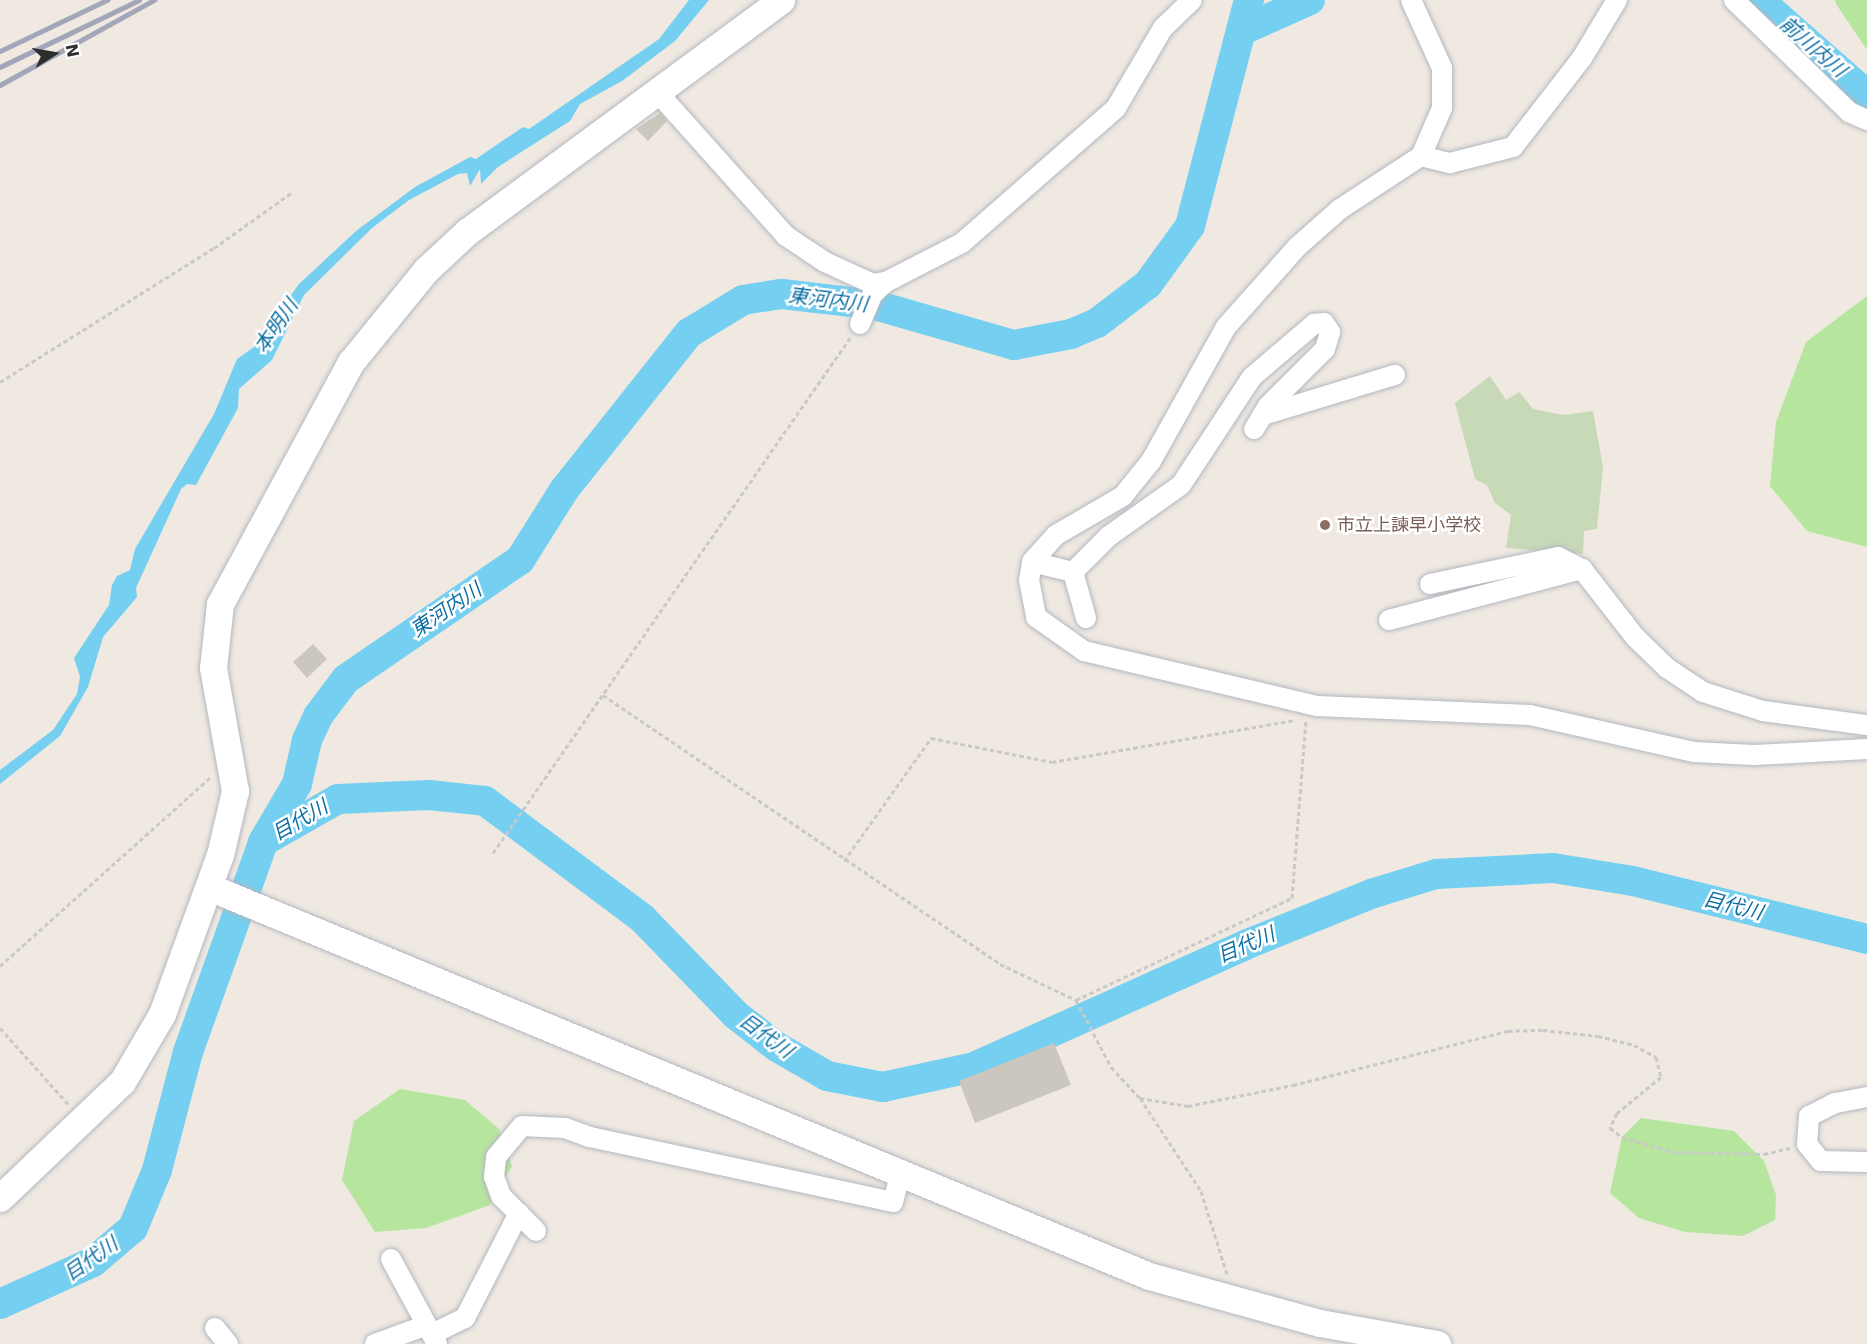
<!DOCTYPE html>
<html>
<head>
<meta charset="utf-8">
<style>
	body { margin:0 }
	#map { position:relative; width:1867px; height:1344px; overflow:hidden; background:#efe9e1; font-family:"DejaVu Sans","Noto Sans JP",sans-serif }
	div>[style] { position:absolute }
	.green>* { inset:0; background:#b6e59e }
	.cemetery>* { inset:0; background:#c8d9b8 }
	.water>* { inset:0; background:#75cff0 }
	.river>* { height:30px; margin:-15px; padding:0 15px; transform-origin:15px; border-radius:15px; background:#75cff0 }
	.building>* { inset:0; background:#cbc7bf }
	.path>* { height:3px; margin-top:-1.5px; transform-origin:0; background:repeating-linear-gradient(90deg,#c9c9c9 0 4.5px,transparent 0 7.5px) }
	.roads { filter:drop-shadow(0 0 2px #b4b7c1) drop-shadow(0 0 2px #b4b7c1) }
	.street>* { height:20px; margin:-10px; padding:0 10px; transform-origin:10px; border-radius:10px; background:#fff }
	.secondary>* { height:27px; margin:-13.5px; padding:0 13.5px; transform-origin:13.5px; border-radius:13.5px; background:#fff }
	.rail>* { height:4.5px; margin:-2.25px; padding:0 2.25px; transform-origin:2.25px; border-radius:2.25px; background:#a3a6b8 }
	.dots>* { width:16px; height:16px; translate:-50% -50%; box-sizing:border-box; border:3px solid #fff; border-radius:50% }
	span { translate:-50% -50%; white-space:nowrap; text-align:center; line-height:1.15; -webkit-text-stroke:5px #fff; paint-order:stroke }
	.education-label { font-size:18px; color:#785e54 }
	.left { translate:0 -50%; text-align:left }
	.water-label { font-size:20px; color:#0d6fa3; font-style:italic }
	.north { position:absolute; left:24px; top:24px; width:60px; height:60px; -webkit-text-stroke:4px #fff; paint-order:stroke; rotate:79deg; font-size:16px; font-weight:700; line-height:24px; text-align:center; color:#2e2e2e }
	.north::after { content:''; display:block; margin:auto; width:21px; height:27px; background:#2e2e2e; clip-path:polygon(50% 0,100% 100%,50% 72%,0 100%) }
</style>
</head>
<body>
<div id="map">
	<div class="green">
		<div style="clip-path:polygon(1835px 0,1867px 0,1867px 50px,1836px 4px)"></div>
		<div style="clip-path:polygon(1867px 296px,1867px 547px,1807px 531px,1770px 486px,1776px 422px,1806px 342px)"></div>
		<div style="clip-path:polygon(400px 1089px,465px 1100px,499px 1129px,512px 1166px,490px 1205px,426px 1228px,375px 1232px,342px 1180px,354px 1121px)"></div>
		<div style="clip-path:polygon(1641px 1118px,1734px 1131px,1764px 1161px,1776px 1195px,1775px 1220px,1743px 1236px,1685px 1232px,1639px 1218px,1610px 1193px,1622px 1137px)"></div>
	</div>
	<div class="cemetery">
		<div style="clip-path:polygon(1490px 376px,1506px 400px,1519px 392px,1533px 409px,1563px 415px,1593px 411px,1603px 468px,1597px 529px,1584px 531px,1583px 554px,1506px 548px,1511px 515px,1495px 503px,1487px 485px,1475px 479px,1455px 403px)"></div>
	</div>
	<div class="water">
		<div style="clip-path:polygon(689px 0,709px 0,675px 41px,622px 81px,580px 104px,570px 121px,498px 167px,481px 184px,480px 169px,470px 186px,467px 173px,458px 174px,409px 200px,372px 228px,304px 295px,272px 360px,239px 389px,238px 408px,196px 485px,187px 484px,181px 489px,136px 588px,137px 597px,103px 637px,88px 687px,60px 736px,0 784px,0 770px,53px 730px,77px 694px,80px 677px,74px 658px,109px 605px,112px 585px,117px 576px,130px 570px,135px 549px,214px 414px,237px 359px,254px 347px,299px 284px,356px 231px,415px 187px,470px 157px,476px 159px,523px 127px,529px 129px,659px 39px)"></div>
	</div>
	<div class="river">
		<div style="left:1759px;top:0;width:144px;rotate:41.3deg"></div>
		<div style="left:1245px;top:29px;width:71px;rotate:-24deg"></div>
		<div style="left:264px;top:841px;width:85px;rotate:-29.6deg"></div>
		<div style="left:338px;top:799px;width:91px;rotate:-2.5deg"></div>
		<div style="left:429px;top:795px;width:56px;rotate:6.1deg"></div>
		<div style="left:485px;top:801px;width:196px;rotate:36.7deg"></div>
		<div style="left:642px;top:918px;width:135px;rotate:45.9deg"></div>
		<div style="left:736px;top:1015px;width:52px;rotate:38deg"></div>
		<div style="left:777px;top:1047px;width:58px;rotate:30.1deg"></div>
		<div style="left:827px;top:1076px;width:57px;rotate:11.1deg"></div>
		<div style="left:883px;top:1087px;width:93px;rotate:-12.4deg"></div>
		<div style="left:974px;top:1067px;width:297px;rotate:-24.2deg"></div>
		<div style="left:1245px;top:945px;width:139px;rotate:-22deg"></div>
		<div style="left:1374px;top:893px;width:65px;rotate:-17deg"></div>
		<div style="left:1436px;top:874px;width:117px;rotate:-2.9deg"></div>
		<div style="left:1553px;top:868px;width:81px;rotate:9.2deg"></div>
		<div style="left:1633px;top:881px;width:241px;rotate:13.9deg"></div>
		<div style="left:0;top:1304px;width:102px;rotate:-24.3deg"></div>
		<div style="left:93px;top:1262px;width:52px;rotate:-40.4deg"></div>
		<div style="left:133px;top:1228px;width:63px;rotate:-67.5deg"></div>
		<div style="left:157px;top:1170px;width:122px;rotate:-75.3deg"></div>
		<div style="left:188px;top:1052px;width:223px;rotate:-70.3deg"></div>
		<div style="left:263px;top:842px;width:67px;rotate:-59.6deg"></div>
		<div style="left:297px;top:784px;width:45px;rotate:-77.2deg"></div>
		<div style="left:307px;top:740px;width:26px;rotate:-65deg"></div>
		<div style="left:318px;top:716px;width:46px;rotate:-52.9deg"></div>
		<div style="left:346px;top:679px;width:211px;rotate:-34.4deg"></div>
		<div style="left:520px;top:560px;width:83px;rotate:-57.8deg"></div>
		<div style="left:564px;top:490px;width:201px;rotate:-51.5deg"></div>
		<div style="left:689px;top:333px;width:63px;rotate:-31.4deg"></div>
		<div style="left:743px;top:300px;width:39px;rotate:-9deg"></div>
		<div style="left:782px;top:294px;width:94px;rotate:6.7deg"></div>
		<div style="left:875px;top:305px;width:145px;rotate:16.1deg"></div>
		<div style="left:1014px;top:345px;width:58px;rotate:-10.9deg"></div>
		<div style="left:1071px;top:334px;width:28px;rotate:-23deg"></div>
		<div style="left:1097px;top:323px;width:64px;rotate:-37.4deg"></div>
		<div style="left:1148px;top:284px;width:72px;rotate:-54.1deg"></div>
		<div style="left:1190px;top:226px;width:234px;rotate:-75.4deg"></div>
	</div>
	<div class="building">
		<div style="clip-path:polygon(660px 113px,667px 121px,648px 141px,636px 129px)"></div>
		<div style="clip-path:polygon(313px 644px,327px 659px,307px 678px,293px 662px)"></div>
		<div style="clip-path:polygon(1054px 1043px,1071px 1085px,975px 1123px,959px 1081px)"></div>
	</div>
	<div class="path">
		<div style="left:0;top:382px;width:252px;rotate:-32.1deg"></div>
		<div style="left:214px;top:248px;width:95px;rotate:-35.5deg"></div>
		<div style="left:603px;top:695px;width:480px;rotate:34.1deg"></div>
		<div style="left:1000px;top:964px;width:84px;rotate:25.3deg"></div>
		<div style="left:1076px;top:1000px;width:76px;rotate:62.4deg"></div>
		<div style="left:1111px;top:1067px;width:42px;rotate:46.9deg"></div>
		<div style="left:1140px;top:1098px;width:111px;rotate:56.7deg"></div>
		<div style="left:1201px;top:1191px;width:87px;rotate:72.6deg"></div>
		<div style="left:493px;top:853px;width:627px;rotate:-55.27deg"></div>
		<div style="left:844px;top:861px;width:151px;rotate:-54.7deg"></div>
		<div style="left:931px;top:738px;width:123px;rotate:11.2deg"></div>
		<div style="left:1052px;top:762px;width:246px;rotate:-9.8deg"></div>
		<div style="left:0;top:966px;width:283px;rotate:-41.9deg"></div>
		<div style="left:1076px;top:1000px;width:239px;rotate:-25.3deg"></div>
		<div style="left:1292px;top:898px;width:179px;rotate:-85.5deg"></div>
		<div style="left:0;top:1028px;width:103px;rotate:48.1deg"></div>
		<div style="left:1140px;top:1098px;width:49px;rotate:9.5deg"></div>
		<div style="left:1188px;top:1106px;width:107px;rotate:-11.3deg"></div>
		<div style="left:1293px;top:1085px;width:222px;rotate:-14.1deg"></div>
		<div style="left:1508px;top:1031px;width:35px;rotate:-2deg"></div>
		<div style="left:1543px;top:1030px;width:55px;rotate:6.2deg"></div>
		<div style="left:1598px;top:1036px;width:37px;rotate:14deg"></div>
		<div style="left:1634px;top:1045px;width:25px;rotate:29deg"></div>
		<div style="left:1656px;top:1057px;width:21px;rotate:76deg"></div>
		<div style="left:1661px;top:1077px;width:57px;rotate:140.7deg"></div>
		<div style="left:1617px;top:1113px;width:17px;rotate:115deg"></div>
		<div style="left:1610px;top:1128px;width:15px;rotate:37deg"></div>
		<div style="left:1622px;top:1137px;width:53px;rotate:16.4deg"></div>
		<div style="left:1673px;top:1152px;width:91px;rotate:1.3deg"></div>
		<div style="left:1764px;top:1154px;width:27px;rotate:-13deg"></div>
	</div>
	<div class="roads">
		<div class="street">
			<div style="left:1411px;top:0;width:75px;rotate:65.5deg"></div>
			<div style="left:1442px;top:68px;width:40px;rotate:90deg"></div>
			<div style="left:1442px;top:108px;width:52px;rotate:113.6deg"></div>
			<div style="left:1421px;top:156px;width:97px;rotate:146.8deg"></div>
			<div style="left:1340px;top:209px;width:57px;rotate:138.5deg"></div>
			<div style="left:1297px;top:247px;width:107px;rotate:131.6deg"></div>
			<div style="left:1226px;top:327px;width:154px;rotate:119.2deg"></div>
			<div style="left:1151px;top:461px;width:45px;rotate:128.7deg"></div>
			<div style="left:1123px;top:496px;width:78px;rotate:149.8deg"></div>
			<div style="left:1056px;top:535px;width:36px;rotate:132deg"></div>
			<div style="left:1032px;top:562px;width:18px;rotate:99deg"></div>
			<div style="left:1029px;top:580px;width:38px;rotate:79deg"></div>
			<div style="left:1036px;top:617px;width:59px;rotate:35.3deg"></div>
			<div style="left:1084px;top:651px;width:239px;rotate:13.3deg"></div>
			<div style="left:1317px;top:706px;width:213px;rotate:2.4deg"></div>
			<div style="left:1530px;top:715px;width:168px;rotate:12.7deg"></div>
			<div style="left:1694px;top:752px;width:60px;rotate:2.9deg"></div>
			<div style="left:1754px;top:755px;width:113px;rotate:-3deg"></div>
			<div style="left:1734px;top:0;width:161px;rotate:44.2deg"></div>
			<div style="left:1849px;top:112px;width:20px;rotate:24deg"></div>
			<div style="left:659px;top:94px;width:191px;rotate:48.2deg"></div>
			<div style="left:786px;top:236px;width:47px;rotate:33.7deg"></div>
			<div style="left:825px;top:262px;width:53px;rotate:24.6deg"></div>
			<div style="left:873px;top:284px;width:13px;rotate:-9deg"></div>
			<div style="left:1421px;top:156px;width:30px;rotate:14deg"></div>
			<div style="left:1450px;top:163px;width:65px;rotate:-14.3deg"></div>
			<div style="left:1513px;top:147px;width:113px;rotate:-52.2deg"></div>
			<div style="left:1582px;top:58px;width:68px;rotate:-58.9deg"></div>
			<div style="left:860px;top:324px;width:33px;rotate:-67deg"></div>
			<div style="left:873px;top:294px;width:18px;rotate:-43deg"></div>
			<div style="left:886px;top:282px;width:85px;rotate:-27.2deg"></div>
			<div style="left:962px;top:243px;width:205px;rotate:-41.2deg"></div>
			<div style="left:1116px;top:108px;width:93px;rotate:-59.6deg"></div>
			<div style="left:1163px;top:28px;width:40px;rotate:-44deg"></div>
			<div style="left:1263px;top:415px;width:138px;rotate:-16.9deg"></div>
			<div style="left:1032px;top:562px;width:42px;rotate:13.7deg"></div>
			<div style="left:1073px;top:572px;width:48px;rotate:74.2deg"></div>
			<div style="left:1073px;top:572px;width:51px;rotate:-45deg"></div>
			<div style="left:1109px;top:536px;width:88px;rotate:-35.3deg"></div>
			<div style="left:1181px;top:485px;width:129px;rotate:-56.7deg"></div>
			<div style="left:1252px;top:377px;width:82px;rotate:-40.5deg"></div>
			<div style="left:1314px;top:324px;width:10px;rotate:-6deg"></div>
			<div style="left:1324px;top:323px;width:11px;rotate:56deg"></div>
			<div style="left:1330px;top:332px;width:18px;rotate:106deg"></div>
			<div style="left:1325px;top:349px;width:81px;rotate:135deg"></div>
			<div style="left:1268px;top:406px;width:27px;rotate:121deg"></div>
			<div style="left:1430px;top:584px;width:131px;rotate:-11.9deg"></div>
			<div style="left:1558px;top:557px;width:27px;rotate:27deg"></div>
			<div style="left:1389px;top:620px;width:200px;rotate:-14.8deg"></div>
			<div style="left:1582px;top:569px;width:86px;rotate:52.1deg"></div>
			<div style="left:1635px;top:637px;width:45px;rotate:44.1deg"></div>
			<div style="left:1667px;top:668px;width:43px;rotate:33.7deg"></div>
			<div style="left:1703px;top:692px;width:63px;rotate:17.6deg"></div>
			<div style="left:1763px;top:711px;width:105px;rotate:7.7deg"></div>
			<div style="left:1867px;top:1097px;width:33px;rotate:169deg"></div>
			<div style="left:1835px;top:1103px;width:29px;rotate:153deg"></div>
			<div style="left:1809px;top:1116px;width:28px;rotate:94deg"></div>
			<div style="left:1807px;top:1144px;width:22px;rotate:51deg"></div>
			<div style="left:1821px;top:1161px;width:46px;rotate:1.2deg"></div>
			<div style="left:536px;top:1231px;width:49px;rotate:-135deg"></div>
			<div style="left:501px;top:1196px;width:20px;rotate:-110deg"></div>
			<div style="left:494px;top:1177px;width:20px;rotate:-84deg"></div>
			<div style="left:496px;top:1157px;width:40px;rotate:-50deg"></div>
			<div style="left:522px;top:1126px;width:43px;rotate:2.7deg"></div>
			<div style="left:565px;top:1128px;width:27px;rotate:20deg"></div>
			<div style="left:590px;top:1137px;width:310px;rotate:12.1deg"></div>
			<div style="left:893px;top:1202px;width:28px;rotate:-75deg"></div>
			<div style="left:391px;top:1259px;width:97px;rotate:61.6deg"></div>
			<div style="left:215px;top:1328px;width:21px;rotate:51deg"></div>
			<div style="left:432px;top:1334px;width:37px;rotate:-26deg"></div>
			<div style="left:465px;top:1318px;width:118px;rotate:-62.8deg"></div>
			<div style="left:375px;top:1344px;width:55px;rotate:-20.1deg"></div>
		</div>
		<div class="secondary">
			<div style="left:209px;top:887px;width:1017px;rotate:22.48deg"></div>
			<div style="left:1149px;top:1276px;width:177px;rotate:15.4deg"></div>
			<div style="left:1320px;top:1323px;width:119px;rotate:10.2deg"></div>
			<div style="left:0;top:1198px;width:168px;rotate:-43.6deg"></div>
			<div style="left:122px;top:1082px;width:79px;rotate:-59.5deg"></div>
			<div style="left:162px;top:1014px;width:169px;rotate:-70deg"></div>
			<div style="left:220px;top:855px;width:66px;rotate:-76.8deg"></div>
			<div style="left:235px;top:791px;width:125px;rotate:-100.1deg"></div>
			<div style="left:213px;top:668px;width:64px;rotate:-83.8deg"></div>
			<div style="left:220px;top:604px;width:275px;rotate:-61.6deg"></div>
			<div style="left:351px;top:362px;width:119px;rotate:-50.8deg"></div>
			<div style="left:426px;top:270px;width:57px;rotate:-42.9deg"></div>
			<div style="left:468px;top:231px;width:389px;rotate:-36.4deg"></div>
		</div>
	</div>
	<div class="rail">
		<div style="left:0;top:51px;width:119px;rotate:-25.5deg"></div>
		<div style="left:0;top:67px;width:154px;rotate:-25.7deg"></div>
		<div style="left:0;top:85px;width:176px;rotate:-28.9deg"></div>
	</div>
	<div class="dots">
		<div style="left:1325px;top:525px;background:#8d6e63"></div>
	</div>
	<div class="education-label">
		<span class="left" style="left:1337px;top:525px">市立上諫早小学校</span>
	</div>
	<div class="water-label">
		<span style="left:1813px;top:47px;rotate:41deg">前川内川</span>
		<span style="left:828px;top:300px;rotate:7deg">東河内川</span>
		<span style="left:276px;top:326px;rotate:-55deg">本明川</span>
		<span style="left:446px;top:610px;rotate:-34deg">東河内川</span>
		<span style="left:300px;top:820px;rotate:-30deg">目代川</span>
		<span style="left:1733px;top:906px;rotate:14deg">目代川</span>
		<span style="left:1246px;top:945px;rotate:-23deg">目代川</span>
		<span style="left:766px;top:1036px;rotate:36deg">目代川</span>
		<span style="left:91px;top:1259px;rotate:-35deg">目代川</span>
	</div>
	<div class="north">N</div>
</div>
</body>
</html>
